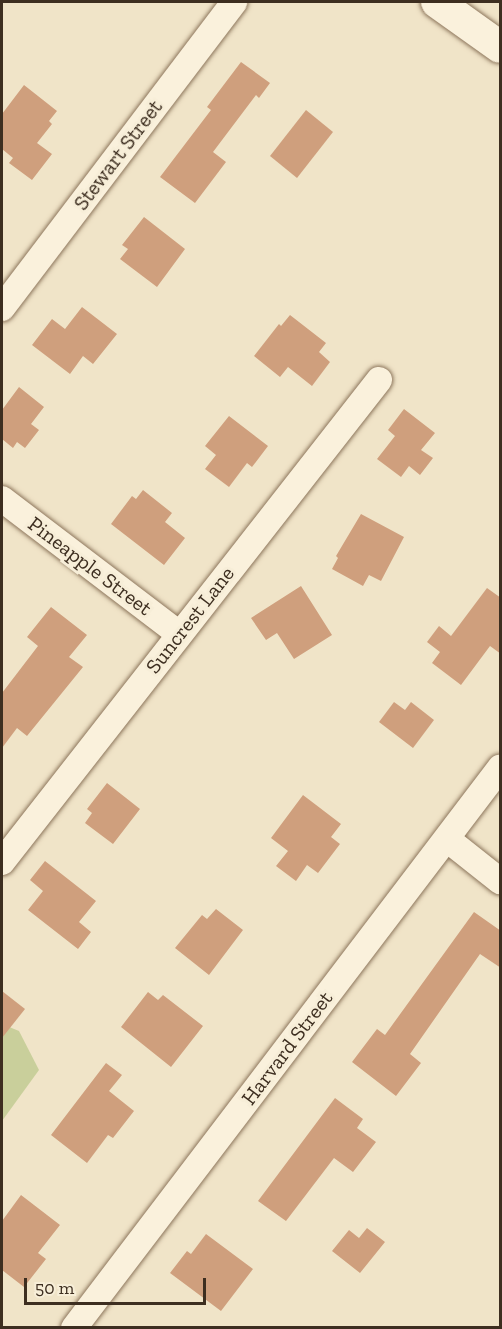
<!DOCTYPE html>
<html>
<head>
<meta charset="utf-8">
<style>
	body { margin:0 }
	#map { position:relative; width:502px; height:1329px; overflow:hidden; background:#f0e4c8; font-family:"Zilla Slab",serif }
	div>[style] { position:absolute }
	.green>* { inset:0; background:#c9cf9b }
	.building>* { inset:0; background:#cf9f7d }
	.roads { filter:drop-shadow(0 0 2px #8d765c) drop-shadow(0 0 2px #8d765c) }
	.minor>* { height:26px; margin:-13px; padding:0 13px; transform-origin:13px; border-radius:13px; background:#faf1dc }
	.tertiary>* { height:32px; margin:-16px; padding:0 16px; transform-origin:16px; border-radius:16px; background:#faf1dc }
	span { translate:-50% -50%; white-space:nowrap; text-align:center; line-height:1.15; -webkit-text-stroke:6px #f7eed8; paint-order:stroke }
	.street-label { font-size:21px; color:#3d2e20 }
	.frame { position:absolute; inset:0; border:3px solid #3d2e20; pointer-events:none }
	.scale { position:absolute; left:24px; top:1278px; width:182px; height:27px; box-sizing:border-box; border:3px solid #3d2e20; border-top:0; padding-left:8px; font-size:18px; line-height:21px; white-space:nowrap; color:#3d2e20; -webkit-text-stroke:4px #f7eed8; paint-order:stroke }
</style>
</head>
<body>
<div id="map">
	<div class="green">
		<div style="clip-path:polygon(2px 1024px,19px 1031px,39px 1070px,2px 1121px)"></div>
	</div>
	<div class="building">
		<div style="clip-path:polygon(241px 62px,270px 83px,259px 98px,256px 95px,213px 152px,226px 162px,195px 203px,160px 177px,211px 110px,207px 107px)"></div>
		<div style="clip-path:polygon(24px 85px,57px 111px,49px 121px,52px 124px,37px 143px,52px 154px,32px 180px,9px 163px,13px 158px,2px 149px,2px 114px)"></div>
		<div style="clip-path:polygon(306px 110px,333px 132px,297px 178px,270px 156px)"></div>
		<div style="clip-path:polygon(144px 217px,185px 249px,157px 287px,120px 259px,128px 249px,122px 245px)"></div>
		<div style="clip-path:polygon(82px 307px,117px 334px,93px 364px,83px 356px,70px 374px,32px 345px,52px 319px,65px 329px)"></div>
		<div style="clip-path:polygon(290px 315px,326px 343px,319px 352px,330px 362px,312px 386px,288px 367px,280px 377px,254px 356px,279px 324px,281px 326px)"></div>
		<div style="clip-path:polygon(19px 387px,44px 407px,31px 424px,39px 430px,25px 448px,17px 442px,13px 448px,2px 439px,2px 410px)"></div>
		<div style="clip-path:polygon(404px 409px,435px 433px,421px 450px,433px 458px,420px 475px,409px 466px,401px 477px,377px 459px,395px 436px,388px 430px)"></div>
		<div style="clip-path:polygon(229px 416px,268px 446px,252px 467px,247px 463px,229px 487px,205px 469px,216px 455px,205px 446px)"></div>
		<div style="clip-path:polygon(143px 490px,172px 513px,165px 522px,185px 538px,164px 565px,111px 524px,132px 496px,136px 499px)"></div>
		<div style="clip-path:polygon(361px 514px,404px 537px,381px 581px,369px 575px,363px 586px,332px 569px,338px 558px,336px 556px)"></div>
		<div style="clip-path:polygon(301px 586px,332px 635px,294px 659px,277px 633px,266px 640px,251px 618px)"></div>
		<div style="clip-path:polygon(487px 588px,501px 598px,501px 654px,490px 646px,461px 685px,432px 663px,440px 652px,427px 642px,439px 626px,451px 636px)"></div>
		<div style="clip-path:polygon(51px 607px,87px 635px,69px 657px,83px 667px,27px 736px,17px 728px,2px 748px,2px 693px,38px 646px,27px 637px)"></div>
		<div style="clip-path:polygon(394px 702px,405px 710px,411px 702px,434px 720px,413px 748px,379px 722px)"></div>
		<div style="clip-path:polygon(107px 783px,140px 809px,113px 844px,85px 823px,92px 813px,87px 809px)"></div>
		<div style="clip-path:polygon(303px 795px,341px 824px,331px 837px,340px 844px,318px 873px,307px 865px,296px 881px,276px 866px,288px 851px,271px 838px)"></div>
		<div style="clip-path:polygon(45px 861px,96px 901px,79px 922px,91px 932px,78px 949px,28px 910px,43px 891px,30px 880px)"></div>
		<div style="clip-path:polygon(216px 909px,243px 930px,209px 975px,175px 948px,202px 915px,207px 919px)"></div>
		<div style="clip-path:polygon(474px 912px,501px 931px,501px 968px,480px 954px,410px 1054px,421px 1063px,396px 1096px,352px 1062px,377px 1029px,385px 1035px)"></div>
		<div style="clip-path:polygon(2px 991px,25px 1009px,2px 1038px)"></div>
		<div style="clip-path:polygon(148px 992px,158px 1000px,163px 995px,203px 1026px,171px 1067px,121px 1027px)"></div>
		<div style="clip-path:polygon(106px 1063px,122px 1075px,109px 1091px,134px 1111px,113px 1138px,108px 1135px,87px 1163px,51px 1135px)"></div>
		<div style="clip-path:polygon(335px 1098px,363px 1119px,357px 1128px,376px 1142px,353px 1172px,334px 1158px,286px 1221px,258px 1201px)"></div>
		<div style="clip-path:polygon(21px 1195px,60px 1225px,38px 1253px,46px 1259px,24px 1287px,2px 1270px,2px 1221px)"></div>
		<div style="clip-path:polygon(367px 1228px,385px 1242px,360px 1273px,332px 1251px,349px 1230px,359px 1238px)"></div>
		<div style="clip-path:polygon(206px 1234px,253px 1269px,221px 1311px,170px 1273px,187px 1251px,191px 1254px)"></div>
	</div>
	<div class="roads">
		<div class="minor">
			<div style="left:2px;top:308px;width:384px;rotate:-52.8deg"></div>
			<div style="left:2px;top:499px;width:223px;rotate:37.3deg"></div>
			<div style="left:447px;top:839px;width:68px;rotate:38.4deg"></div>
			<div style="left:2px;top:862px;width:612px;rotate:-51.97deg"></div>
			<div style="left:74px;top:1328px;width:704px;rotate:-52.74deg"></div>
		</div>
		<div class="tertiary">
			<div style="left:437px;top:2px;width:77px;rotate:35.5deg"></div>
		</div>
	</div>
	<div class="street-label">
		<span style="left:118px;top:155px;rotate:-53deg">Stewart Street</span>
		<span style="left:90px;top:566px;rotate:37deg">Pineapple Street</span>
		<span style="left:190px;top:620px;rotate:-52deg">Suncrest Lane</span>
		<span style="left:287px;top:1048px;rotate:-53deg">Harvard Street</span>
	</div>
	<div class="frame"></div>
	<div class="scale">50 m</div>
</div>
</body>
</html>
